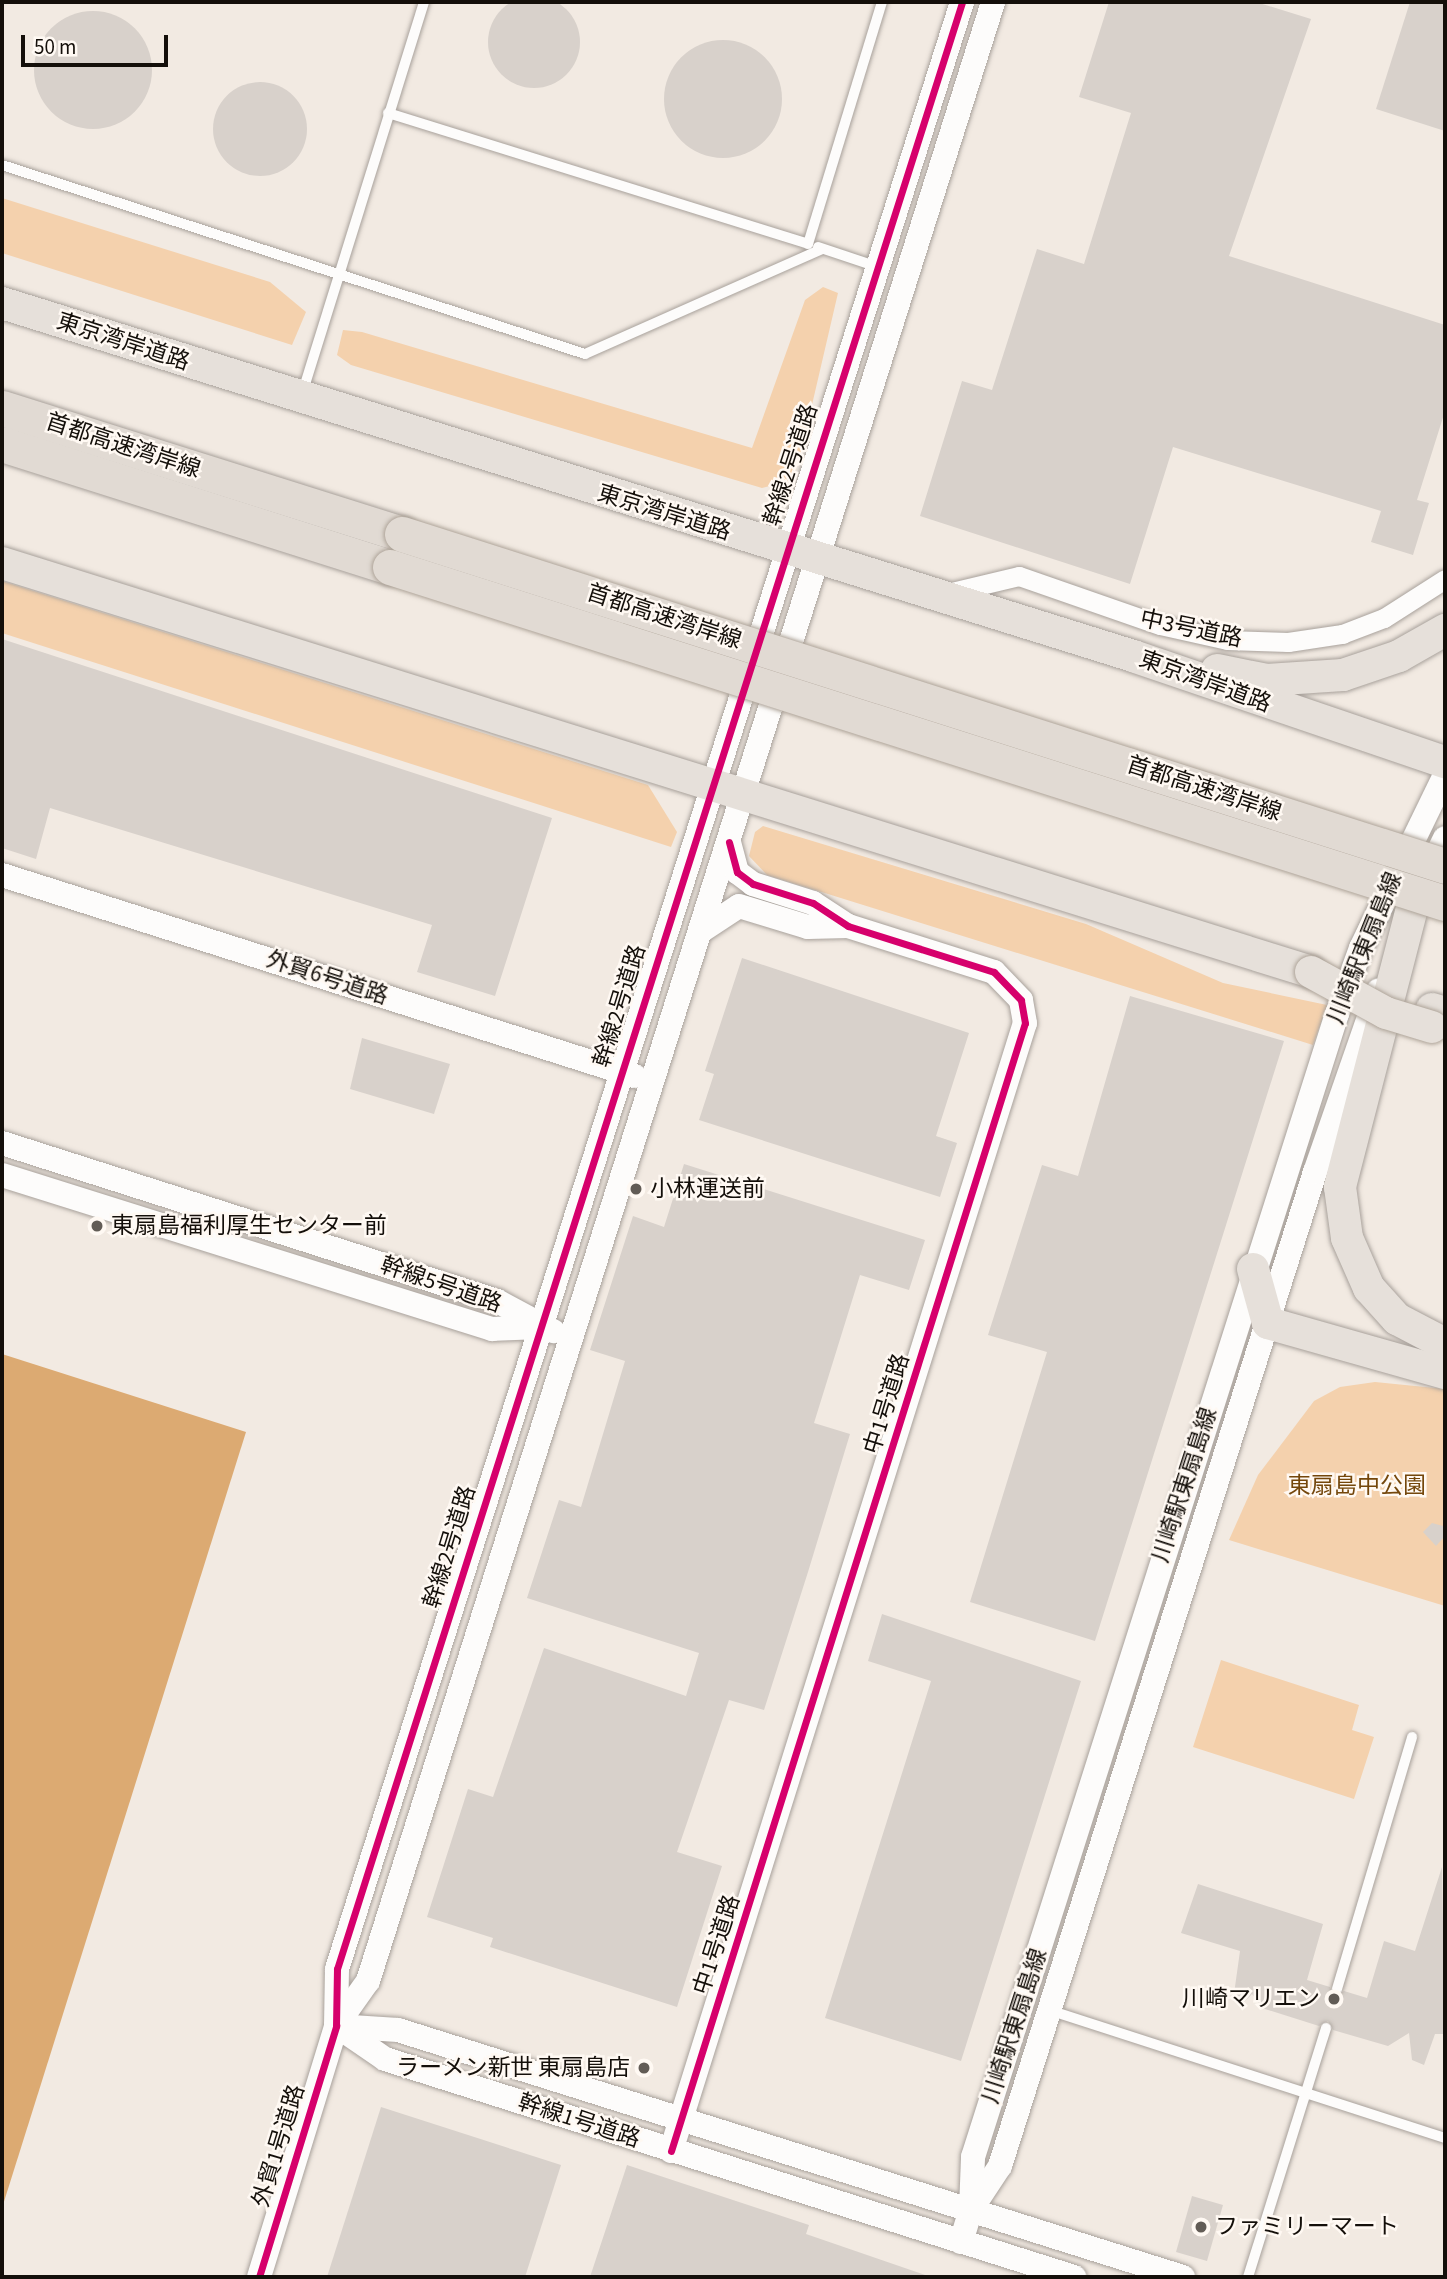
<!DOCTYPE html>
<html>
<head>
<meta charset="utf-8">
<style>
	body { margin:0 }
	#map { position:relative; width:1447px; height:2279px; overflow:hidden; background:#f2eae2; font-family:"Source Sans 3","Noto Sans JP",sans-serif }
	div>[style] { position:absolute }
	.green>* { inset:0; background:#f4d1ad }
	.water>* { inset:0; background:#dcaa72 }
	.building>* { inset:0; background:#d8d1cb }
	.round { border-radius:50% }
	.roads { filter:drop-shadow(0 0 2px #a8a19b) drop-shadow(0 0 2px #a8a19b) }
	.service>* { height:10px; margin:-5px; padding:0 5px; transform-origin:5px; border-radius:5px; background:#fdfcfb }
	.minor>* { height:19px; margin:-9.5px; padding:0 9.5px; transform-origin:9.5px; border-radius:9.5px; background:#fdfcfb }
	.tertiary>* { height:24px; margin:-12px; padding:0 12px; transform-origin:12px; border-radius:12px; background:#fdfcfb }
	.trunk>* { height:32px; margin:-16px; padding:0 16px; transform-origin:16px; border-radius:16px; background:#e6e0da }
	.motorway>* { height:35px; margin:-17.5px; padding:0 17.5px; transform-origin:17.5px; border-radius:17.5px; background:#e1dad3 }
	.bridges { filter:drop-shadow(0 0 2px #aea499) drop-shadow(0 0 2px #aea499) }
	.trunk-bridge>* { height:32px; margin:-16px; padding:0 16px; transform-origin:16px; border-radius:16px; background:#e6e0da }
	.motorway-bridge>* { height:35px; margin:-17.5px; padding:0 17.5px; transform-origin:17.5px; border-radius:17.5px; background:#e1dad3 }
	.cycleway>* { height:7px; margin:-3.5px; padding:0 3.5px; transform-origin:3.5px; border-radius:3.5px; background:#d6006c }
	.dots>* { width:19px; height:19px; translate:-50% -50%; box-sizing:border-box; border:4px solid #fff9f3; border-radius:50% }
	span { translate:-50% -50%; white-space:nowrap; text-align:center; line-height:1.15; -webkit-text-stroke:5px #fff9f3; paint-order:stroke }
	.street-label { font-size:23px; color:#140f0a }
	.poi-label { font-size:23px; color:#140f0a }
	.left { translate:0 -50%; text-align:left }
	.right { translate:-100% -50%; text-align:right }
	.park-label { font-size:23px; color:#74470b }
	.frame { position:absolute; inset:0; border:4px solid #140f0a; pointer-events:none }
	.scale { position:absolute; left:21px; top:35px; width:147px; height:32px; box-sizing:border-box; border:4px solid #140f0a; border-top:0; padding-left:9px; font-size:21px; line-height:24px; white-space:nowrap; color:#140f0a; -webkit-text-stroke:5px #fff9f3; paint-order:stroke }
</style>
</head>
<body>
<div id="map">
	<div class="green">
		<div style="clip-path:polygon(2px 198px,270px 282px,306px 312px,292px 345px,2px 253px)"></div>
		<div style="clip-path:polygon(823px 287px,838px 293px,798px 465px,789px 481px,762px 488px,351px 365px,337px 355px,343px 330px,362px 332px,752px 448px,805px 300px)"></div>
		<div style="clip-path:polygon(2px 581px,648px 785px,677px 832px,671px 847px,2px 633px)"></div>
		<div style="clip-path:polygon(763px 826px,1086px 924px,1223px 983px,1327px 1005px,1313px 1045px,767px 875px,749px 856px,755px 832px)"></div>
		<div style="clip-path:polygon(1375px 1382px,1445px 1389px,1445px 1606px,1229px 1540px,1258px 1475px,1314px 1401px,1340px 1387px)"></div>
		<div style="clip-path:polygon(1221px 1660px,1359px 1705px,1352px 1730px,1374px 1737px,1354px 1799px,1193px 1747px)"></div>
	</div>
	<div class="water">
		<div style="clip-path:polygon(2px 1354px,246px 1432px,2px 2208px)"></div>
	</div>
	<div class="building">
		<div class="round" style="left:488px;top:-4px;width:92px;height:92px"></div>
		<div style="clip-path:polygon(1109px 2px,1256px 2px,1311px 19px,1229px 256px,1445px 325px,1445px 411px,1417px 500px,1429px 503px,1413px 555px,1371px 542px,1381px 511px,1173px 447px,1130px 584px,920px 516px,962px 381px,992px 390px,1037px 249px,1084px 264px,1131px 113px,1079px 97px)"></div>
		<div style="clip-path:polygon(1410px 2px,1445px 2px,1445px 131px,1376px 109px)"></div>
		<div class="round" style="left:34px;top:11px;width:118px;height:118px"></div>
		<div class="round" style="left:664px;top:40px;width:118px;height:118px"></div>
		<div class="round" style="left:213px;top:82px;width:94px;height:94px"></div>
		<div style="clip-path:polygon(2px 639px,552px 818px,495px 996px,417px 972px,432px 925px,50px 808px,36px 859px,2px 848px)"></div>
		<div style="clip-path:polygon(742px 958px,969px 1033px,936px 1136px,957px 1143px,940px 1197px,699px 1120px,714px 1074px,705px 1071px)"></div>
		<div style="clip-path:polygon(1130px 996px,1284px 1041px,1095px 1641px,970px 1602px,1047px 1352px,988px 1335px,1042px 1165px,1078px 1176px)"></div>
		<div style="clip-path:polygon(362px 1038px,450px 1064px,434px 1114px,350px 1089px)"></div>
		<div style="clip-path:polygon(684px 1164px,925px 1240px,909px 1290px,860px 1275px,814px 1423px,850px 1434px,808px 1572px,764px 1710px,729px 1700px,677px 1852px,722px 1866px,677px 2007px,490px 1947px,493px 1938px,427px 1917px,468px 1789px,493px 1797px,544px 1648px,686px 1696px,699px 1653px,527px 1598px,559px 1500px,581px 1507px,625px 1361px,590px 1350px,633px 1216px,664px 1227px)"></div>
		<div style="clip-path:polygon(1432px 1523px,1443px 1526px,1445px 1536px,1436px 1546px,1423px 1532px)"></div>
		<div style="clip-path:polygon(882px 1614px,1081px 1681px,961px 2061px,825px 2018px,931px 1681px,868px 1661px)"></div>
		<div style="clip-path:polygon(1442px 1867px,1445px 2034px,1435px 2034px,1424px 2065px,1412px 2060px,1409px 2033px,1388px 2046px,1333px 2030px,1328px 2021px,1319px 2026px,1262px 2008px,1252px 1994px,1242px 2004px,1233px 2001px,1240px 1951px,1181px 1933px,1198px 1884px,1323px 1924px,1307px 1980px,1330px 1987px,1334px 1996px,1344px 1991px,1367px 1998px,1384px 1941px,1415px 1951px)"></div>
		<div style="clip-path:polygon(381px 2107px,561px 2165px,525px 2277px,327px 2277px)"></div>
		<div style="clip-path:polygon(627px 2165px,809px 2225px,806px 2234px,931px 2277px,590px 2277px)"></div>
		<div style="clip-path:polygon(1192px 2196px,1223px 2205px,1207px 2261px,1176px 2252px)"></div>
	</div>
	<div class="roads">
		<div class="service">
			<div style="left:388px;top:113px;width:440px;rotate:17.3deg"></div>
			<div style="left:808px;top:244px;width:253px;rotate:-73deg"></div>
			<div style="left:2px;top:165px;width:613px;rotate:17.96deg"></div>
			<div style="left:585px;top:354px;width:259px;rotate:-23.9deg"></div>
			<div style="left:818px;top:247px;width:60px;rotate:18.4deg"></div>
			<div style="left:302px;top:394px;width:411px;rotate:-72.7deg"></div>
			<div style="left:1337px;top:1989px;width:263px;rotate:-73.4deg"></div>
			<div style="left:1049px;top:2010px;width:416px;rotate:17.9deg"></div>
			<div style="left:1248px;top:2277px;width:261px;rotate:-72.6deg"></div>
		</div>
		<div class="minor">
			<div style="left:939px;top:595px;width:82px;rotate:-13.4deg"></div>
			<div style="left:1019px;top:576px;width:149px;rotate:19.2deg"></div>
			<div style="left:1160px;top:625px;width:69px;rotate:12.6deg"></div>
			<div style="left:1227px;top:640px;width:61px;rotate:1.9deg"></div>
			<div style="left:1288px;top:642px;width:55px;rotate:-8.4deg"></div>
			<div style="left:1342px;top:634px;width:45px;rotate:-20.9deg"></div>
			<div style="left:1384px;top:618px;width:72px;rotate:-32.6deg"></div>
		</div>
		<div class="tertiary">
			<div style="left:2px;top:875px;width:664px;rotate:17.62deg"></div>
			<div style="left:1426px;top:877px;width:43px;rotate:-64deg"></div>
			<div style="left:701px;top:931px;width:45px;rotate:-33.3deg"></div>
			<div style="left:739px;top:906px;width:72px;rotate:16.9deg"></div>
			<div style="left:808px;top:927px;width:40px;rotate:-1.4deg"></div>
			<div style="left:2px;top:1143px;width:520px;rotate:17.7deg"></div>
			<div style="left:497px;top:1301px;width:64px;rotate:28.2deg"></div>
			<div style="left:2px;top:1175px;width:514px;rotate:17.45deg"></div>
			<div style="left:492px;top:1329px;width:49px;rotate:-2.3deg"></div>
			<div style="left:336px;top:2026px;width:55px;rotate:-54.6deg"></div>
			<div style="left:368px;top:1981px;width:2075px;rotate:-72.47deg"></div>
			<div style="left:336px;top:2026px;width:62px;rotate:3.7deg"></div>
			<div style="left:398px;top:2030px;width:823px;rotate:17.47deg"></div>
			<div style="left:337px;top:2026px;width:58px;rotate:34.5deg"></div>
			<div style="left:385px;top:2059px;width:723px;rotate:17.56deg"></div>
			<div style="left:671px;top:2151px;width:1182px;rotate:-72.58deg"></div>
			<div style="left:1025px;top:1023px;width:23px;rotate:-100deg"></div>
			<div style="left:1021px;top:1000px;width:39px;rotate:-134deg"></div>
			<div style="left:994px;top:972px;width:153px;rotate:-162.5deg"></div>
			<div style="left:848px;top:926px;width:42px;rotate:-146.7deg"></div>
			<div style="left:813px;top:903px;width:63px;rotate:-162.4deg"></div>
			<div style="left:753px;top:884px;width:20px;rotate:-143deg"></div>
			<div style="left:737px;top:872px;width:31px;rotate:-105deg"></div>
			<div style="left:971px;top:2210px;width:53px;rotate:-56.6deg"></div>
			<div style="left:1000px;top:2166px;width:1043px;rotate:-72.42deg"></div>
			<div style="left:1315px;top:1172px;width:192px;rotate:-70.8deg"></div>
			<div style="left:961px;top:2242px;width:34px;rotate:-73deg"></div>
			<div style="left:971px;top:2210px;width:53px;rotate:-87.8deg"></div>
			<div style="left:973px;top:2157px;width:1200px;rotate:-72.34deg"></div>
			<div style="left:1337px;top:1014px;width:70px;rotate:-70deg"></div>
			<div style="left:1361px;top:948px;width:192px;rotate:-64.1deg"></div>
			<div style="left:259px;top:2277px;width:263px;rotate:-72.9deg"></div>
			<div style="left:336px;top:2026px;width:57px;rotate:-89deg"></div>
			<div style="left:337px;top:1969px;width:2064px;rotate:-72.37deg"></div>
		</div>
		<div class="trunk">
			<div style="left:2px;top:303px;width:1185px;rotate:17.33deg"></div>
			<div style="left:1133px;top:656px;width:330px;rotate:18.8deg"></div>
			<div style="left:2px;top:563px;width:1371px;rotate:17.35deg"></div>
			<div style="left:1217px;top:670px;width:51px;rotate:11.3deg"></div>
			<div style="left:1267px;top:680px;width:76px;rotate:-3.8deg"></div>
			<div style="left:1343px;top:675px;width:59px;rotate:-18.7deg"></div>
			<div style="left:1399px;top:656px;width:53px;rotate:-29.5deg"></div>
			<div style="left:1411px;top:912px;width:284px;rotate:104.5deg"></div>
			<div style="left:1340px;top:1187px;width:51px;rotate:82.2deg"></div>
			<div style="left:1347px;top:1238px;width:55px;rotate:66.3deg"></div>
			<div style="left:1369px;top:1288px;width:42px;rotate:47.9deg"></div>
			<div style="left:1397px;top:1319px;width:54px;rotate:27.5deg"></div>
			<div style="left:1432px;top:1009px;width:14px;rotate:17deg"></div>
			<div style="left:1253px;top:1269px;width:56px;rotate:74.5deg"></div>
			<div style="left:1268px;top:1323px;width:184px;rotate:15.8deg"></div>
		</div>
		<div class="motorway">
			<div style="left:2px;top:408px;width:419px;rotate:17.5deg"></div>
			<div style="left:2px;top:444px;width:407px;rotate:17.6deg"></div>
		</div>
	</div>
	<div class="bridges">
		<div class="trunk-bridge">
			<div style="left:1311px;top:972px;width:85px;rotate:28.7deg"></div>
			<div style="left:1386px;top:1013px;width:48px;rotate:16.9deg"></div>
		</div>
		<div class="motorway-bridge">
			<div style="left:402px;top:534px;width:1095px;rotate:17.66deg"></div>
			<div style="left:390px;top:567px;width:1107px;rotate:17.67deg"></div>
		</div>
	</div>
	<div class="cycleway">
		<div style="left:671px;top:2151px;width:1182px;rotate:-72.58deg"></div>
		<div style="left:1025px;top:1023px;width:23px;rotate:-100deg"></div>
		<div style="left:1021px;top:1000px;width:39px;rotate:-134deg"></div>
		<div style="left:994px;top:972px;width:153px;rotate:-162.5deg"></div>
		<div style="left:848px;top:926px;width:42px;rotate:-146.7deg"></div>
		<div style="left:813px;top:903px;width:63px;rotate:-162.4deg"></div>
		<div style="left:753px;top:884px;width:20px;rotate:-143deg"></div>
		<div style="left:737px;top:872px;width:31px;rotate:-105deg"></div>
		<div style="left:259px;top:2277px;width:263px;rotate:-72.9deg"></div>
		<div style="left:336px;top:2026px;width:57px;rotate:-89deg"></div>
		<div style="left:337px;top:1969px;width:2064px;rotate:-72.37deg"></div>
	</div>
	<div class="dots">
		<div style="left:636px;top:1189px;background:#625c56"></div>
		<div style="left:97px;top:1226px;background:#625c56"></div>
		<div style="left:1334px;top:1999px;background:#625c56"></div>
		<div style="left:644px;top:2068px;background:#625c56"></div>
		<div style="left:1201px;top:2227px;background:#625c56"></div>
	</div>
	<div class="street-label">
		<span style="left:123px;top:342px;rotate:18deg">東京湾岸道路</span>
		<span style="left:123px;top:446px;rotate:18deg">首都高速湾岸線</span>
		<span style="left:791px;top:465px;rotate:-72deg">幹線2号道路</span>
		<span style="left:664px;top:513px;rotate:17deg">東京湾岸道路</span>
		<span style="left:664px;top:617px;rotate:18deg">首都高速湾岸線</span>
		<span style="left:1191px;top:629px;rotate:12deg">中3号道路</span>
		<span style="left:1205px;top:682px;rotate:20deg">東京湾岸道路</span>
		<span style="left:1204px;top:789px;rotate:18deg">首都高速湾岸線</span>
		<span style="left:1365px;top:948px;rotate:-68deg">川崎駅東扇島線</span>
		<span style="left:327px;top:978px;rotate:18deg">外貿6号道路</span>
		<span style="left:620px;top:1006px;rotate:-73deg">幹線2号道路</span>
		<span style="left:441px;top:1285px;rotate:19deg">幹線5号道路</span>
		<span style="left:887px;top:1404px;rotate:-73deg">中1号道路</span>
		<span style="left:1185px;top:1485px;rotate:-72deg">川崎駅東扇島線</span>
		<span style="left:450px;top:1547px;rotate:-73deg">幹線2号道路</span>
		<span style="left:717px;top:1945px;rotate:-72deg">中1号道路</span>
		<span style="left:1015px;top:2026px;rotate:-72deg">川崎駅東扇島線</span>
		<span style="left:579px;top:2121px;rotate:18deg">幹線1号道路</span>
		<span style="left:279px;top:2146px;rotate:-73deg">外貿1号道路</span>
	</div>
	<div class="poi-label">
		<span class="left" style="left:650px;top:1189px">小林運送前</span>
		<span class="left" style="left:111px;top:1226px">東扇島福利厚生センター前</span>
		<span class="right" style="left:1320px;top:1999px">川崎マリエン</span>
		<span class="right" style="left:630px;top:2068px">ラーメン新世 東扇島店</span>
		<span class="left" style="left:1215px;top:2227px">ファミリーマート</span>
	</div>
	<div class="park-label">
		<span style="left:1357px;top:1486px">東扇島中公園</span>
	</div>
	<div class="frame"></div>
	<div class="scale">50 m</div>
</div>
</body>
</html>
